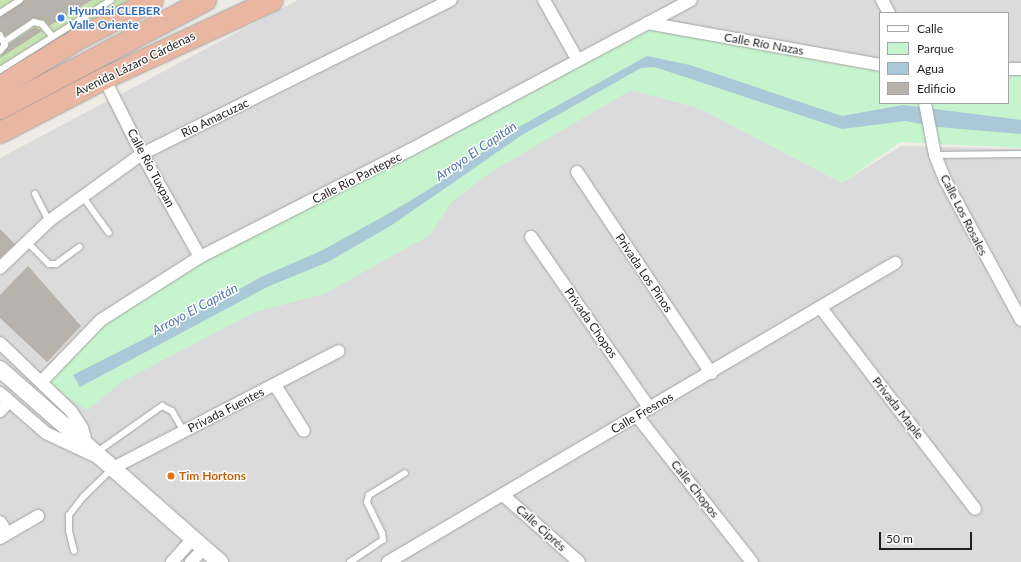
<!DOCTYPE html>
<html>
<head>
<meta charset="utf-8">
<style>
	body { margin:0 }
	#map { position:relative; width:1021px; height:562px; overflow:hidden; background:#eeece5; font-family:Lato,sans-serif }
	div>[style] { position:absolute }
	.residential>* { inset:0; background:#dcdbdb }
	.grass>* { inset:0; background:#c5e4b0 }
	.park>* { inset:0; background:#c6f4ce }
	.water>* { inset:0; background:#aac9d8 }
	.building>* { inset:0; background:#b7b2ab }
	.roads { filter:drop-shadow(0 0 1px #a2a2a2) drop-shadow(0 0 1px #a2a2a2) }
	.service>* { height:6px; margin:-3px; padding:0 3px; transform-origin:3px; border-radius:3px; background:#fff }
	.minor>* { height:12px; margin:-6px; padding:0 6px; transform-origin:6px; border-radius:6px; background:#fff }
	.tertiary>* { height:16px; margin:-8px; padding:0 8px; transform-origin:8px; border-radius:8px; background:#fff }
	.trunk>* { height:21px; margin:-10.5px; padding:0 10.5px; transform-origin:10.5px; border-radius:10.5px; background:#e8b6a1 }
	.dots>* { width:11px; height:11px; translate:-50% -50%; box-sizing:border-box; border:2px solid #fff; border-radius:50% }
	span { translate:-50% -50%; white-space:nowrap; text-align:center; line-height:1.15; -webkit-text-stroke:3px #fff; paint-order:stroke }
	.shop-label { font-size:12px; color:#366cbe; font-weight:700 }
	.left { translate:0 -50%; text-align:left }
	.street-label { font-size:12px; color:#1e1e1e }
	.food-label { font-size:12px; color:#c56008; font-weight:700 }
	.water-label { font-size:13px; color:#5475a5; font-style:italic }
	.legend { position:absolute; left:879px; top:12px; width:130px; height:92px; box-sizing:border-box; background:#fff; border:1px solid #a5a5a5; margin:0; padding:5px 7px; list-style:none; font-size:12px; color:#1e1e1e }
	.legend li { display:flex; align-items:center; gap:8px; height:20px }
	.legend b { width:20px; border:1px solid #a5a5a5 }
	.scale { position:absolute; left:879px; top:532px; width:93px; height:18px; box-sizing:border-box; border:2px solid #1e1e1e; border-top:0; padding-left:5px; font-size:12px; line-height:14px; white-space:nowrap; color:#1e1e1e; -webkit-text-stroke:3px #fff; paint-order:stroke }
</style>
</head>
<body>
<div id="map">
	<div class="residential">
		<div style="clip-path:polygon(evenodd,298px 0,1021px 0,1021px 124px,635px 90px,701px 109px,842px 183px,901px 146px,1021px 149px,1021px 562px,0 562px,0 158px,298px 0,880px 13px,1008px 13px,1008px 103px,880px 103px,880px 13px,298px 0,467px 160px,89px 385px,44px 407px,29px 395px,467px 160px)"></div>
	</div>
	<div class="grass">
		<div style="clip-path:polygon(0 0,129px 0,0 74px)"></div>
	</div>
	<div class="park">
		<div style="clip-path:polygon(647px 23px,880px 65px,880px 103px,1008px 103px,1008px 70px,1021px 69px,1021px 148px,900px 142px,842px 183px,701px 109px,631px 90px,489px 173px,451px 203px,430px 235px,324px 294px,255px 312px,123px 381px,87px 410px,42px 381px,117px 308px)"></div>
	</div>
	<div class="water">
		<div style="clip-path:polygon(647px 56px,690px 65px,842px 116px,903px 105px,1021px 120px,1021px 134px,938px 127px,905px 121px,842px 129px,682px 76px,654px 67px,641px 68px,522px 135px,392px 225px,328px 262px,267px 287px,80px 387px,73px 375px,215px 303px,261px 277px,323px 250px,386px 215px,428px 190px,517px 128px)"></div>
	</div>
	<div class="building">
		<div style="clip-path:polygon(24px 0,92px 0,49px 26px,44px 20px,33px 18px,5px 36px,0 31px,0 17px)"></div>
		<div style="clip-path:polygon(35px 27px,42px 31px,0 58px,9px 44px)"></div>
		<div style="clip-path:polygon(0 229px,15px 244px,0 258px)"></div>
		<div style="clip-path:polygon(28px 266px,81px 326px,47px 362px,0 318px,0 295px)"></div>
	</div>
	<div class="roads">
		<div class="service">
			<div style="left:0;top:13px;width:24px;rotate:-33deg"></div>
			<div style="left:0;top:35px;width:11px;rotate:63deg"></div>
			<div style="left:5px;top:45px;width:8px;rotate:130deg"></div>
			<div style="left:4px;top:42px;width:36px;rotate:-34deg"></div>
			<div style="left:34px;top:22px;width:8px;rotate:14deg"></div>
			<div style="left:42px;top:24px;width:16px;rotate:50deg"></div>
			<div style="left:0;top:70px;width:131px;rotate:-32.2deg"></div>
			<div style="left:935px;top:155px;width:86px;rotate:-0.7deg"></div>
			<div style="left:35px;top:194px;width:30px;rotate:63deg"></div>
			<div style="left:83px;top:197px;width:44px;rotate:54.2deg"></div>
			<div style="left:26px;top:241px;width:33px;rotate:45deg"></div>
			<div style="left:49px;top:264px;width:7px"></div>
			<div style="left:56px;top:264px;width:29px;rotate:-36deg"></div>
			<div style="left:97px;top:452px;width:80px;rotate:-35.3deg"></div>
			<div style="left:162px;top:406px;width:11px;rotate:27deg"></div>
			<div style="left:172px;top:411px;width:24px;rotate:60deg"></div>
			<div style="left:74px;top:551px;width:21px;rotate:-104deg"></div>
			<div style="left:69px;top:531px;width:16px;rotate:-90deg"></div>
			<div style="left:69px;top:515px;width:24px;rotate:-52deg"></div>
			<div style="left:84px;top:496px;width:40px;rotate:-44deg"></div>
			<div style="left:350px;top:562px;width:40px;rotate:-34deg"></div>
			<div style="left:383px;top:540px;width:7px;rotate:-98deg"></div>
			<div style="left:382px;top:533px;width:34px;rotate:-116deg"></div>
			<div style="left:367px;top:502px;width:7px;rotate:-74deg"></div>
			<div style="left:369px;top:495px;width:42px;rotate:-31.4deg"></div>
		</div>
		<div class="minor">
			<div style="left:544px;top:0;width:68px;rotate:60.8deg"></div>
			<div style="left:882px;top:0;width:15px;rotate:62deg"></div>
			<div style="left:647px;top:23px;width:237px;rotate:10.2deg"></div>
			<div style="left:1008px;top:69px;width:13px"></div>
			<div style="left:104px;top:78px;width:85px;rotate:63.4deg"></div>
			<div style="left:142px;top:154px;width:118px;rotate:60.6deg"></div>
			<div style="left:925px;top:103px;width:53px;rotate:79.1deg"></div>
			<div style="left:935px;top:155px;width:27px;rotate:68deg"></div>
			<div style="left:945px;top:180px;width:159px;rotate:61.5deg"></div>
			<div style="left:577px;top:172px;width:242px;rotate:56.3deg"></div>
			<div style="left:531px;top:237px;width:209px;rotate:55.3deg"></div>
			<div style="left:0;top:268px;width:68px;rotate:-43.8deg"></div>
			<div style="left:49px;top:221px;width:115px;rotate:-35.8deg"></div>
			<div style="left:142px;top:154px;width:345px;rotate:-26.5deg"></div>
			<div style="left:821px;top:308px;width:253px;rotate:52.5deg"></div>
			<div style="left:0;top:343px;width:98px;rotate:43.8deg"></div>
			<div style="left:71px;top:411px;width:20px;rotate:57deg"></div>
			<div style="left:82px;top:428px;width:18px;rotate:74deg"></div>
			<div style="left:42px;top:381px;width:85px;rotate:-46deg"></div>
			<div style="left:101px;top:320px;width:117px;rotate:-32.5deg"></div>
			<div style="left:200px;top:257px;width:238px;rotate:-27deg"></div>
			<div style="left:412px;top:149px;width:316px;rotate:-28.1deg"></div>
			<div style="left:275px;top:385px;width:54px;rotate:57.8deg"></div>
			<div style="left:0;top:393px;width:61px;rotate:41deg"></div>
			<div style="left:46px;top:433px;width:56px;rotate:25.2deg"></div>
			<div style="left:0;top:411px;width:13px;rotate:-48deg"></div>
			<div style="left:637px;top:416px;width:186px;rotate:51.8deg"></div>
			<div style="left:113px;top:468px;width:254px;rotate:-27.4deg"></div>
			<div style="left:503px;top:495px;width:101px;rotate:41.4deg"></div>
			<div style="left:0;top:522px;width:13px;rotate:58deg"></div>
			<div style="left:0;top:538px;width:44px;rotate:-30.1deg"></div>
			<div style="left:172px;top:562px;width:31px;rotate:-48deg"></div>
			<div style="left:191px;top:562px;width:19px;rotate:-47deg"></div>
			<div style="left:388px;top:562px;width:589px;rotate:-30.53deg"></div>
		</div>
		<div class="tertiary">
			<div style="left:0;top:369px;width:293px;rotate:41.3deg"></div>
		</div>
		<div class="trunk">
			<div style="left:0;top:86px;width:88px;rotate:-31.5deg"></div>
			<div style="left:75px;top:40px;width:87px;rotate:-27.5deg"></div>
			<div style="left:0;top:108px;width:232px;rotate:-27.8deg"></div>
			<div style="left:0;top:132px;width:117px;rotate:-27.4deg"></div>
			<div style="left:104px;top:78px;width:185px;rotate:-24.9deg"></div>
		</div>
	</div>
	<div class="dots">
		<div style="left:61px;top:18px;background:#3f7fe0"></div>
		<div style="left:171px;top:476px;background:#e8710a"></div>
	</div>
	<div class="shop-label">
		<span class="left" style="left:69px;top:18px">Hyundai CLEBER<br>Valle Oriente</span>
	</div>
	<div class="street-label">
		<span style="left:764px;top:44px;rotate:10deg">Calle Río Nazas</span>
		<span style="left:135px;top:64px;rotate:-26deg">Avenida Lázaro Cárdenas</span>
		<span style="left:215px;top:118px;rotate:-26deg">Río Amacuzac</span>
		<span style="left:151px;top:168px;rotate:62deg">Calle Río Tuxpan</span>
		<span style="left:357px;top:178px;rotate:-27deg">Calle Río Pantepec</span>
		<span style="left:964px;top:215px;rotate:63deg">Calle Los Rosales</span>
		<span style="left:644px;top:273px;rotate:56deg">Privada Los Pinos</span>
		<span style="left:591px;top:323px;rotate:55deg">Privada Chopos</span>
		<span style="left:898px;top:408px;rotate:52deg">Privada Maple</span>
		<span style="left:226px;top:410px;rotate:-27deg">Privada Fuentes</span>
		<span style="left:642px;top:413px;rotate:-30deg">Calle Fresnos</span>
		<span style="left:695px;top:489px;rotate:52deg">Calle Chopos</span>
		<span style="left:541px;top:528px;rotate:42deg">Calle Ciprés</span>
	</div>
	<div class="food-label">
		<span class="left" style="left:179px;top:476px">Tim Hortons</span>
	</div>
	<div class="water-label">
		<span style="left:476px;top:151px;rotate:-34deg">Arroyo El Capitán</span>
		<span style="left:195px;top:309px;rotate:-28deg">Arroyo El Capitán</span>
	</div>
	<ul class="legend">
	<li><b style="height:5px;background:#fff"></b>Calle</li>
	<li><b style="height:11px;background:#c6f4ce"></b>Parque</li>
	<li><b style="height:11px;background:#aac9d8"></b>Agua</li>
	<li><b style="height:11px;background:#b7b2ab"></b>Edificio</li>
	</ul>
	<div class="scale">50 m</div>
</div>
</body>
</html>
